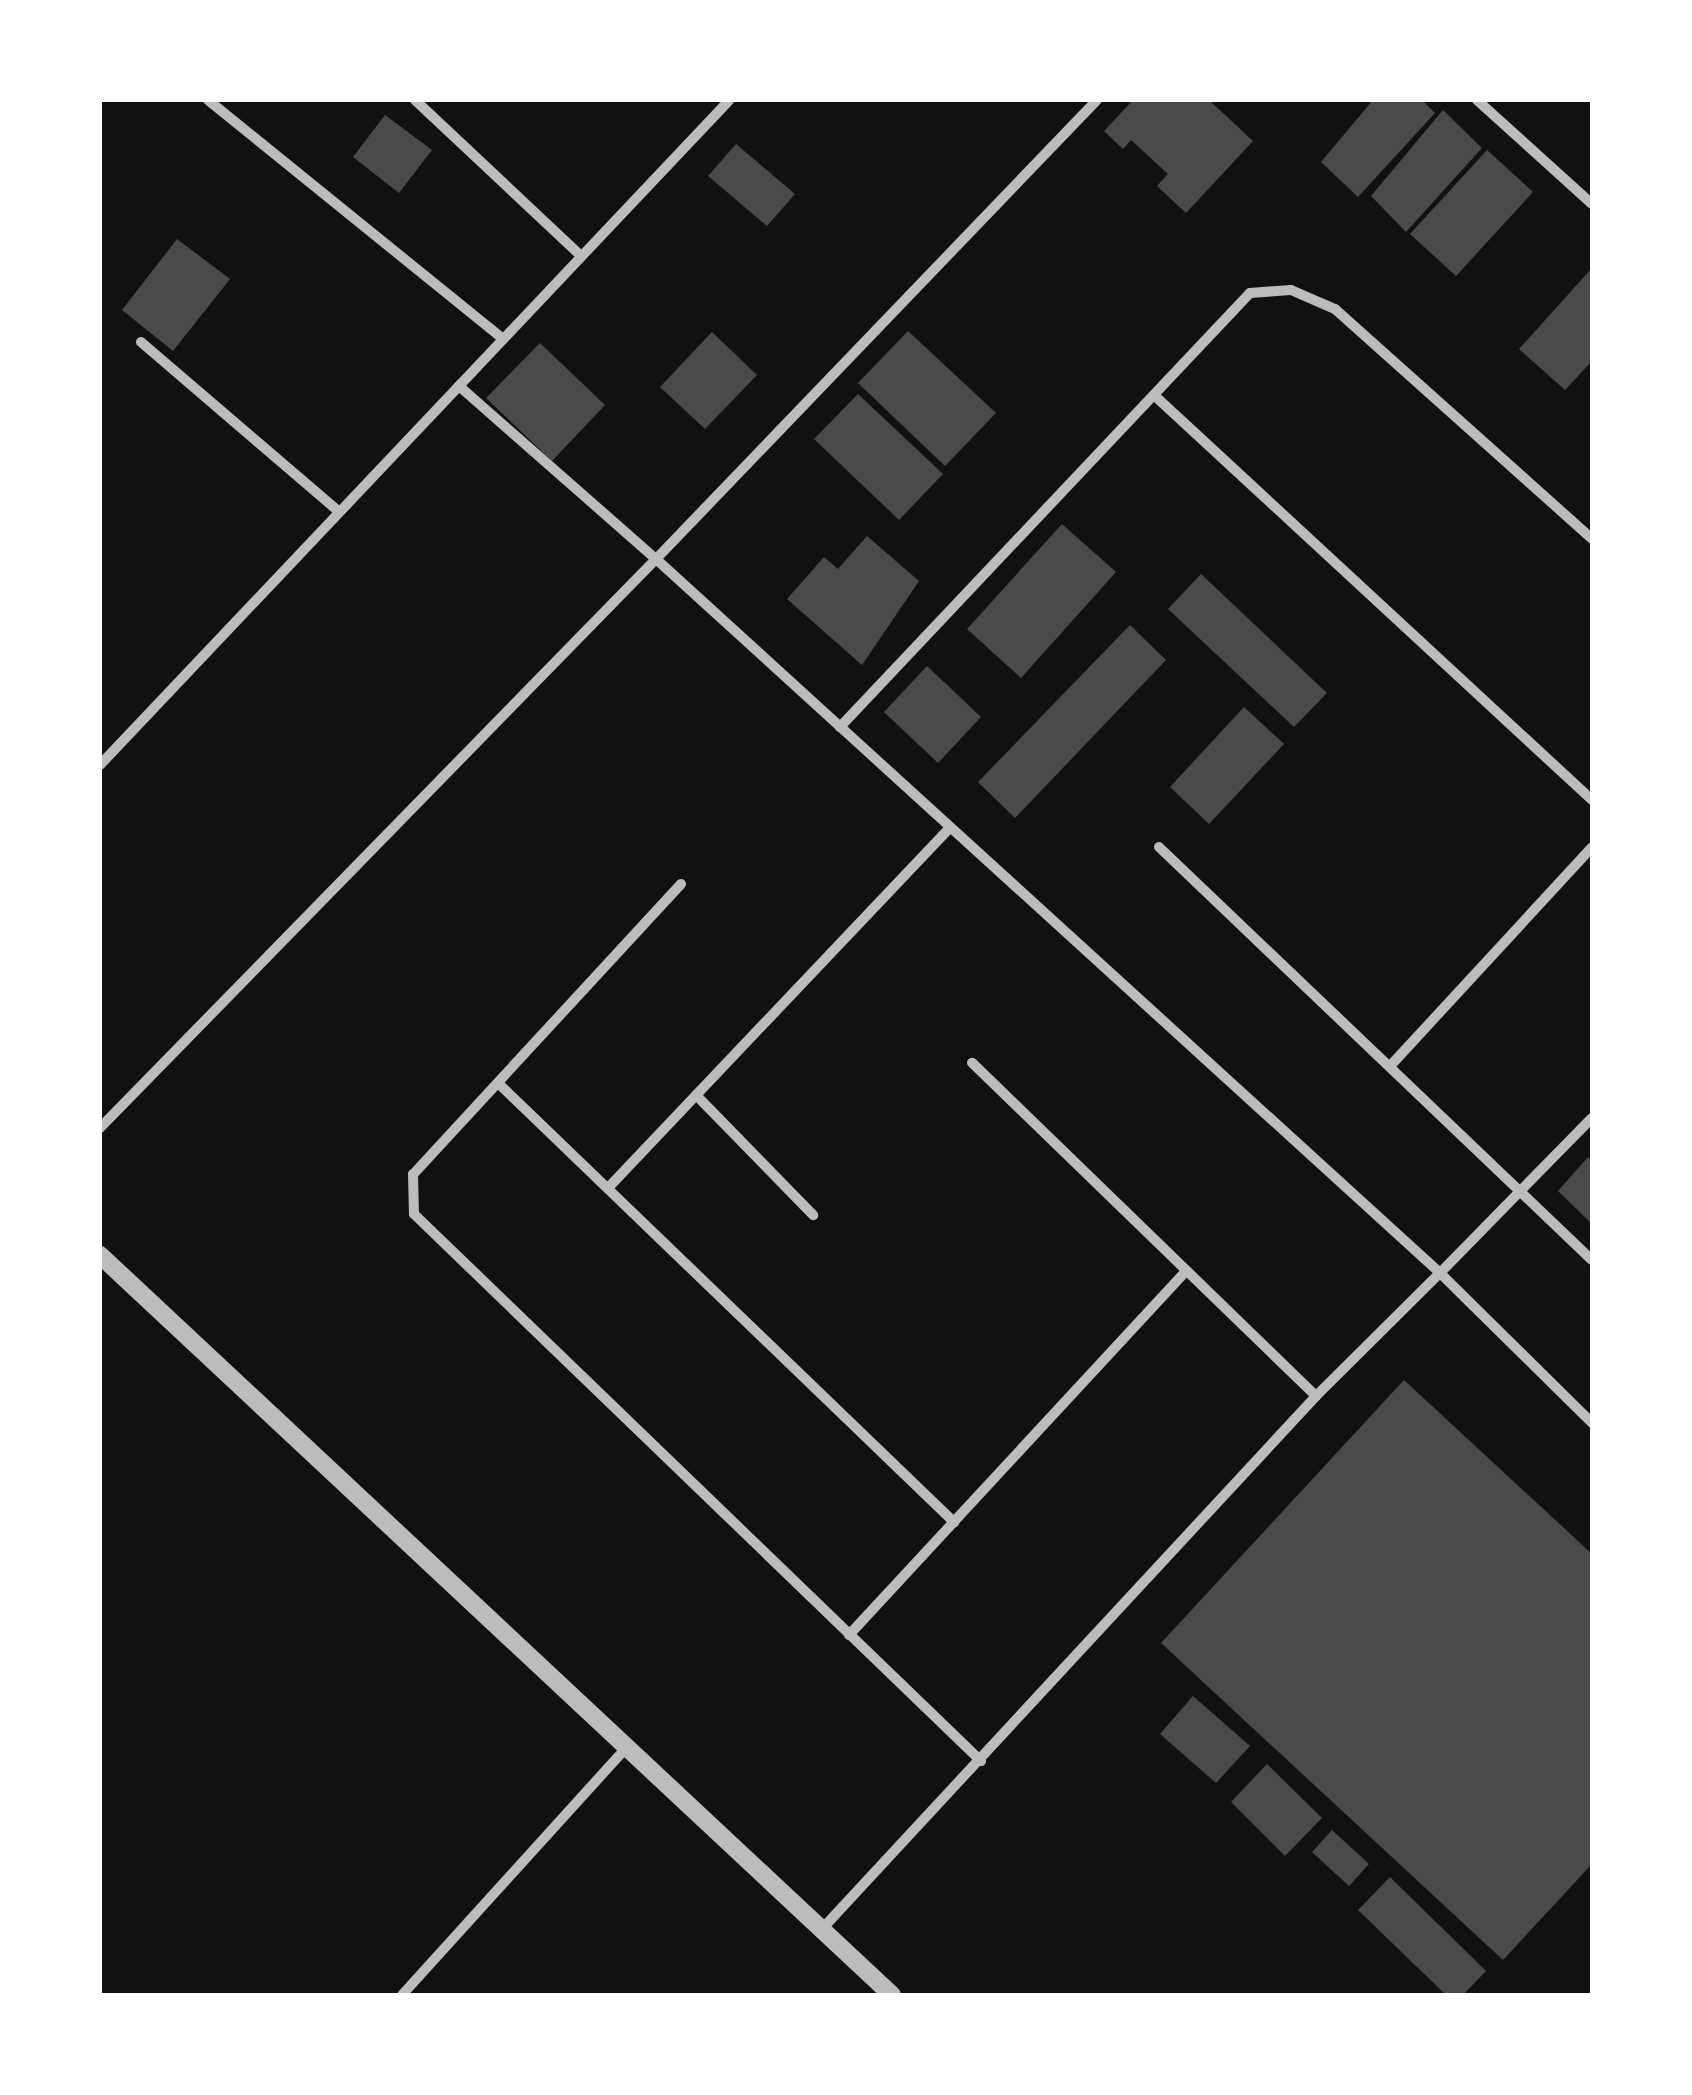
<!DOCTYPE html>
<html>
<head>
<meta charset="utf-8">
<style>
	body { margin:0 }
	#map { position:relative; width:1692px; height:2095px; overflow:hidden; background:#111; font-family:Roboto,sans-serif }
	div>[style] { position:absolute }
	.building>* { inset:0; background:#4a4a4a }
	.minor>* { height:10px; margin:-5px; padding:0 5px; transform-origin:5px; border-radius:5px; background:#bcbcbc }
	.tertiary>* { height:18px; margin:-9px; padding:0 9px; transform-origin:9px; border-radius:9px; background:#bcbcbc }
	span { translate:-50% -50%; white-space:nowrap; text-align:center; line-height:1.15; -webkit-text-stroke:10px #fff; paint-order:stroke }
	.frame { position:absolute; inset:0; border:102px solid #fff; pointer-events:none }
</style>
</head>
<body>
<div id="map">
	<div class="building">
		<div style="clip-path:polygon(1133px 100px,1209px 100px,1253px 141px,1186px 213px,1157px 186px,1168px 174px,1131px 140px,1123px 149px,1104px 131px)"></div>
		<div style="clip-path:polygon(1373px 100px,1422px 100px,1435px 113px,1358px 197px,1321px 162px)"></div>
		<div style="clip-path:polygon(1443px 110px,1482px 148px,1406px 232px,1371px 196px)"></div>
		<div style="clip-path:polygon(385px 115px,432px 150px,399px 193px,353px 157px)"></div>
		<div style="clip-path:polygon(736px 144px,795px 194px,767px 226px,708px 176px)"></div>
		<div style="clip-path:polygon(1487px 150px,1533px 192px,1456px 276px,1410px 234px)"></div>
		<div style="clip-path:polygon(177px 239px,230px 279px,173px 351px,122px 310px)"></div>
		<div style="clip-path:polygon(1592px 268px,1592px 361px,1565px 390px,1519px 349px)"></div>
		<div style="clip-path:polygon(908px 331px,996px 413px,945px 466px,858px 383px)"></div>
		<div style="clip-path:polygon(712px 332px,757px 375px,705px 429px,660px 387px)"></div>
		<div style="clip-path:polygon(540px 343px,605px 405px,552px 461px,486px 398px)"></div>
		<div style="clip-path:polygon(858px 394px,943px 474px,899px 520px,814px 439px)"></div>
		<div style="clip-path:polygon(1062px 524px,1116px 572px,1021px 678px,967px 629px)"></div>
		<div style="clip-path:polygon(867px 536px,919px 581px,862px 665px,787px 599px,824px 557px,838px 569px)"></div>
		<div style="clip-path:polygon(1201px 574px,1327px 693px,1294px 727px,1168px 609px)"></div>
		<div style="clip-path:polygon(1130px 625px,1166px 660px,1015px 818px,978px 782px)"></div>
		<div style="clip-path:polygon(927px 666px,981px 717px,938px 763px,884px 712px)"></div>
		<div style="clip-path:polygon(1244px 707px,1284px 744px,1209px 824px,1170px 787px)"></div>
		<div style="clip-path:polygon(1588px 1157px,1592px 1161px,1592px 1224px,1558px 1191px)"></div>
		<div style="clip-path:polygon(1404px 1380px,1592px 1554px,1592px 1864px,1503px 1960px,1161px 1643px)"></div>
		<div style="clip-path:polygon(1193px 1696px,1250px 1746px,1216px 1783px,1160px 1734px)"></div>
		<div style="clip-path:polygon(1267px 1764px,1322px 1818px,1285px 1856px,1231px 1802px)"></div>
		<div style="clip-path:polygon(1332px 1830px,1369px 1864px,1349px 1886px,1312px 1852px)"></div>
		<div style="clip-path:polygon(1390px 1877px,1486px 1971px,1463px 1995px,1446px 1995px,1358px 1910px)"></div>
	</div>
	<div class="minor">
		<div style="left:208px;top:100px;width:380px;rotate:39deg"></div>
		<div style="left:415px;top:100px;width:228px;rotate:43.2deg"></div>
		<div style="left:1097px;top:100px;width:637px;rotate:133.85deg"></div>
		<div style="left:656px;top:559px;width:1060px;rotate:42.32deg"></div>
		<div style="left:1440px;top:1273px;width:217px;rotate:-45.6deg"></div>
		<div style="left:1477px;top:100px;width:155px;rotate:42.1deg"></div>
		<div style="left:141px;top:342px;width:261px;rotate:40.6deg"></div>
		<div style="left:459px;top:386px;width:393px;rotate:-46.6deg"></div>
		<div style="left:1155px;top:396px;width:595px;rotate:42.75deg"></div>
		<div style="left:840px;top:727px;width:597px;rotate:-46.63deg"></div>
		<div style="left:1250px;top:293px;width:41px;rotate:-4.2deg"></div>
		<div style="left:1291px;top:290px;width:48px;rotate:23.4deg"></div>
		<div style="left:1335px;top:309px;width:345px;rotate:41.8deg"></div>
		<div style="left:100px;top:765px;width:522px;rotate:-46.55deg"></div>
		<div style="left:459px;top:386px;width:262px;rotate:41.3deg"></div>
		<div style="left:656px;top:559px;width:796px;rotate:134.34deg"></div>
		<div style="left:1159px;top:847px;width:598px;rotate:43.65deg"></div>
		<div style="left:681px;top:884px;width:395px;rotate:132.7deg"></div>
		<div style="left:413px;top:1174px;width:40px;rotate:88.6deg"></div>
		<div style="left:414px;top:1214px;width:788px;rotate:43.97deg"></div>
		<div style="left:1392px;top:1064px;width:295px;rotate:-47.3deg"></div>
		<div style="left:499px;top:1084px;width:632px;rotate:43.91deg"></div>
		<div style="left:696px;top:1095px;width:168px;rotate:45.7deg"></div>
		<div style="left:608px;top:1188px;width:497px;rotate:-46.5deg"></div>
		<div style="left:1316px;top:1396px;width:175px;rotate:-44.8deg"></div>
		<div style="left:1440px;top:1273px;width:214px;rotate:44.6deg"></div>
		<div style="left:849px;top:1635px;width:496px;rotate:-47.2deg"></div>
		<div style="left:822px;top:1929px;width:727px;rotate:-47.17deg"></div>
		<div style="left:1316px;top:1396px;width:479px;rotate:-135.9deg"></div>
		<div style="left:402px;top:1995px;width:335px;rotate:-47.8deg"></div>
	</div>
	<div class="tertiary">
		<div style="left:100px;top:1255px;width:1084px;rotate:43.06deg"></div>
	</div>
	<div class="frame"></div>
</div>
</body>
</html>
